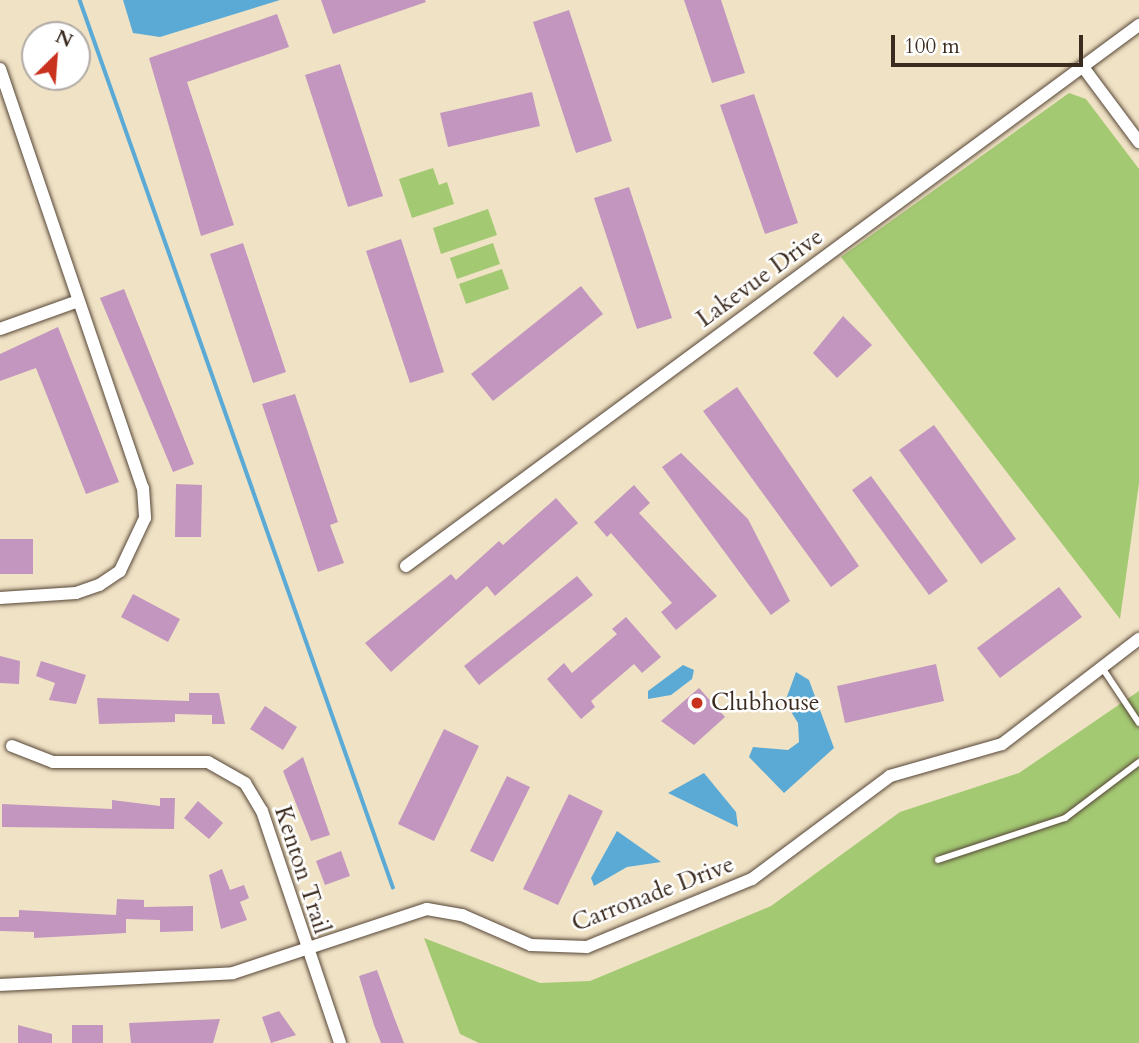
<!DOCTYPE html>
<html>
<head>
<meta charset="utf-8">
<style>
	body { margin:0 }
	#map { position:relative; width:1139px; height:1043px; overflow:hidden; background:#f0e2c5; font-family:Cardo,serif }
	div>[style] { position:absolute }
	.green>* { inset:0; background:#a4c973 }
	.water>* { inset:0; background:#5aaad5 }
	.stream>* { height:3.5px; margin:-1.75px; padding:0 1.75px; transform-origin:1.75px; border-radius:1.75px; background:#5aaad5 }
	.building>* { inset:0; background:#c296be }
	.roads { filter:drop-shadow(0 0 2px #564637) drop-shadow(0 0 2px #564637) }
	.service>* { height:6px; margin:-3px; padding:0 3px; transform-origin:3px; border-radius:3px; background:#fff }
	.minor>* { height:12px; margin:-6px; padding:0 6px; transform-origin:6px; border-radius:6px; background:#fff }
	.dots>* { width:19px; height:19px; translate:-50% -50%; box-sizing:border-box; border:4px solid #fff; border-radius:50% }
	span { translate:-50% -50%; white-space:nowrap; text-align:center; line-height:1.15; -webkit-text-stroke:5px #fff; paint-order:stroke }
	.street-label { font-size:24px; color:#3b2a1e }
	.poi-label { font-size:24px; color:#3b2a1e }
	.left { translate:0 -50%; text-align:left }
	.north { position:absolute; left:21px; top:21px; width:70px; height:70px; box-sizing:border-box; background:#fff; border:2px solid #b1aaa5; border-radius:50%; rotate:25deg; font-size:19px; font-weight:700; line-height:28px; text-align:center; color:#3b2a1e }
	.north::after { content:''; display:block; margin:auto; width:24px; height:32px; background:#c8321e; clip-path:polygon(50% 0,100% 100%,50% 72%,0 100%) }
	.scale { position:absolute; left:891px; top:35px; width:192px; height:32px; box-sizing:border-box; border:4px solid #3b2a1e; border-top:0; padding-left:9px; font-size:21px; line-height:24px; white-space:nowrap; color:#3b2a1e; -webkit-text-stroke:5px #fff; paint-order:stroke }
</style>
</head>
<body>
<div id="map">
	<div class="green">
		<div style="clip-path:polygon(1069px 93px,1086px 99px,1139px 169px,1139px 483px,1120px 619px,841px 257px)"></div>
		<div style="clip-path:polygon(433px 168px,439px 185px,447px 182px,454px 204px,412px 218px,399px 179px)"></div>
		<div style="clip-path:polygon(488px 209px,497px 235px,441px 254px,433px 228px)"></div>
		<div style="clip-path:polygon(493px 243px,500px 264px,457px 279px,450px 258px)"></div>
		<div style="clip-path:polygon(502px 269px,509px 289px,466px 304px,459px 284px)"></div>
		<div style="clip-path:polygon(1139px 691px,1139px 1043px,479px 1043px,460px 1034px,424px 938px,540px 983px,590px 981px,771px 906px,900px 812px,1019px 773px)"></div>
	</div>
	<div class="water">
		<div style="clip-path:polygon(123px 0,280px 0,160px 37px,133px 33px)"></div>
		<div style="clip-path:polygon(683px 665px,694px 670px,692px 679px,671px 695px,648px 699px,648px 691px)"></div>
		<div style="clip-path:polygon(796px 672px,809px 680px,834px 748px,784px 793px,749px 757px,753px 747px,788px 750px,799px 742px,798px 723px,785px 702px)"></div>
		<div style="clip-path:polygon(704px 773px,736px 812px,738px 827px,668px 793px)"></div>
		<div style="clip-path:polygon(617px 831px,661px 862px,627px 867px,594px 886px,591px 878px)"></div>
	</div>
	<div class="stream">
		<div style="left:80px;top:0;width:941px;rotate:70.56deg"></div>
	</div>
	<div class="building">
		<div style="clip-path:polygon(321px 0,425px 0,426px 2px,333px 34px)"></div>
		<div style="clip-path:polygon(684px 0,721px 0,745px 73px,712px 83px)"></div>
		<div style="clip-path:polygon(569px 10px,612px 141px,576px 153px,533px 22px)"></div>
		<div style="clip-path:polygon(277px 14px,289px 47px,187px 82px,234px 225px,201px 236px,149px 58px)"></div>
		<div style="clip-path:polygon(340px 64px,383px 196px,348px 207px,305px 75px)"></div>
		<div style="clip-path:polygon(532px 92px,540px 126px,448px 147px,440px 113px)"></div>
		<div style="clip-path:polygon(754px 94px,798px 223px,765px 234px,720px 105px)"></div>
		<div style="clip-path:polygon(629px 187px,672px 318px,637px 329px,594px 198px)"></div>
		<div style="clip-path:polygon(401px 239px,444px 372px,410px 383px,366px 251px)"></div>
		<div style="clip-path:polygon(243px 243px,286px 372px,253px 383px,210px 254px)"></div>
		<div style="clip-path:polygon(581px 286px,603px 314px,493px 401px,471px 374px)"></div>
		<div style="clip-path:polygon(124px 289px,194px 464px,173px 472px,100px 298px)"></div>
		<div style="clip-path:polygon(843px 316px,872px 345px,837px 378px,813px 353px)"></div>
		<div style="clip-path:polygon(58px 327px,119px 482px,86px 494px,36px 368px,0 381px,0 354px)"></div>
		<div style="clip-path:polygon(737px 387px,859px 566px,831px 587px,703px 411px)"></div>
		<div style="clip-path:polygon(295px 394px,338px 522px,330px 525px,344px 563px,318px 572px,262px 404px)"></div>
		<div style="clip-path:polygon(934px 425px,1016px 539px,981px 564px,899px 450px)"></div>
		<div style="clip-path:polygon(681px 453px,748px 519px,790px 601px,771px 615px,662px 467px)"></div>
		<div style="clip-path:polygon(871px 476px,948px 581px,929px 595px,852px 490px)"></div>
		<div style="clip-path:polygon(176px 484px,202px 485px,201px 537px,175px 537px)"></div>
		<div style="clip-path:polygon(634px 485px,650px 503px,639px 513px,717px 596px,676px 630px,661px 612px,672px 603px,611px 533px,607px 537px,594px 522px)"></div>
		<div style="clip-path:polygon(556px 498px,578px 523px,495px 596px,487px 586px,391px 672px,365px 643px,451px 574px,456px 580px,499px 541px,503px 545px)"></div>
		<div style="clip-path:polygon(0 539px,33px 539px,33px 574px,0 574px)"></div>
		<div style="clip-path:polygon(577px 576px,593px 595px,479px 685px,464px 666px)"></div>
		<div style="clip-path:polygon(1059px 587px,1082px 617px,1000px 678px,977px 648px)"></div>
		<div style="clip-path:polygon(133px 594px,180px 619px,168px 642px,121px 617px)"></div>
		<div style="clip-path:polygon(626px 617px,661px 657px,642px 673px,634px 664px,591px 701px,595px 707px,581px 719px,547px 679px,564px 663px,572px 673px,617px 634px,612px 629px)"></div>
		<div style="clip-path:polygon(0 656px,20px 661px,19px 684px,0 683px)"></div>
		<div style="clip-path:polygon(41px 661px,86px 675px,76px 704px,49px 700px,55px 683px,36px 676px)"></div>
		<div style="clip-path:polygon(936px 664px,944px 701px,845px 723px,837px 686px)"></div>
		<div style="clip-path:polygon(699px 688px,725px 717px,694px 745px,661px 721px)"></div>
		<div style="clip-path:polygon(189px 693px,219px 693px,225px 724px,212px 724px,212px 715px,175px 714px,175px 722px,99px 724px,97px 698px,189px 701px)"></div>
		<div style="clip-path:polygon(265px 706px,297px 727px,283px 750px,250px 729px)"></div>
		<div style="clip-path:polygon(444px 729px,479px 746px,434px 841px,398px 824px)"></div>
		<div style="clip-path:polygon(303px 757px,330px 835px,311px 841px,283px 771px)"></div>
		<div style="clip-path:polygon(507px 776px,530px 787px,493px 862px,470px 851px)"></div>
		<div style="clip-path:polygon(569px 794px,603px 811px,558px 905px,523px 889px)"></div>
		<div style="clip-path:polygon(160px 798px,175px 798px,174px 829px,2px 827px,2px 804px,112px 809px,112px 800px,160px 806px)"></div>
		<div style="clip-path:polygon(198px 801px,223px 823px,209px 839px,184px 818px)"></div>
		<div style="clip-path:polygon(341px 851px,350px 876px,325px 885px,316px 861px)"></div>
		<div style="clip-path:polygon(222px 869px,230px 890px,244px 885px,249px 898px,240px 902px,247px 920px,221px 929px,209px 875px)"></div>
		<div style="clip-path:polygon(117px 899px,144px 900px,144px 907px,193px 906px,193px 931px,160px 932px,160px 920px,126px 919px,126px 933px,34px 938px,34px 932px,0 931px,0 917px,19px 917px,19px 910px,116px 915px)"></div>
		<div style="clip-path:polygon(377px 970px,394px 1017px,404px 1043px,381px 1043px,374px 1025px,359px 976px)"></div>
		<div style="clip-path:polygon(279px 1011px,296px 1035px,271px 1043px,262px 1017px)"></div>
		<div style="clip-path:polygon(220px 1019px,213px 1043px,131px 1043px,129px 1023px)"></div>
		<div style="clip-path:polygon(18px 1025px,52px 1034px,52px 1043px,18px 1043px)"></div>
		<div style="clip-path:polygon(72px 1025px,103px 1025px,103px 1043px,72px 1043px)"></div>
	</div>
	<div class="roads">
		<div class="service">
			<div style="left:1103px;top:669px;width:65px;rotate:56.3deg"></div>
			<div style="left:938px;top:860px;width:134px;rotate:-18.3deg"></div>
			<div style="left:1065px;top:818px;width:93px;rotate:-37.1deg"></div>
		</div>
		<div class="minor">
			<div style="left:1083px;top:67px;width:94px;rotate:53.3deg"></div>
			<div style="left:0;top:69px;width:443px;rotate:71.2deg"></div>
			<div style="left:143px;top:488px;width:30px;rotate:86deg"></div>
			<div style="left:145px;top:518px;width:59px;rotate:115.3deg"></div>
			<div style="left:120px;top:571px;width:25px;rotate:146deg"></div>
			<div style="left:99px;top:585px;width:24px;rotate:161deg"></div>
			<div style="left:76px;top:593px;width:76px;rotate:176.2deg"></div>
			<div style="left:0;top:329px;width:83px;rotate:-19.7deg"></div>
			<div style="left:406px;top:566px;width:911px;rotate:-36.43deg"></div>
			<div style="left:12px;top:746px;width:44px;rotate:21.3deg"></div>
			<div style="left:53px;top:762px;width:155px"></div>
			<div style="left:208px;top:762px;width:43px;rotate:29.6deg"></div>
			<div style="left:245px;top:783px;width:33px;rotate:59deg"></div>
			<div style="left:262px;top:811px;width:245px;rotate:71.4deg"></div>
			<div style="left:0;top:985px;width:233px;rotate:-2.9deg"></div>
			<div style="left:233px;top:973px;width:204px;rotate:-18.3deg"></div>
			<div style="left:427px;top:909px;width:36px;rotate:10deg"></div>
			<div style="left:462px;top:915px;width:75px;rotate:23.5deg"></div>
			<div style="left:531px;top:945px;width:56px;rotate:2deg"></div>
			<div style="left:587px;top:947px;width:178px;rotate:-22.4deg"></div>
			<div style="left:752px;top:879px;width:172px;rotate:-36.7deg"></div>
			<div style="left:890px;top:776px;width:116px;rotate:-15.9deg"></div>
			<div style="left:1002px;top:744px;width:173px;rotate:-37.5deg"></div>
		</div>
	</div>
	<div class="dots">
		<div style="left:697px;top:703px;background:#c8321e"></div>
	</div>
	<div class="street-label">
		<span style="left:760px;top:278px;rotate:-36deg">Lakevue Drive</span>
		<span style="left:302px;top:870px;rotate:72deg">Kenton Trail</span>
		<span style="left:653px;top:894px;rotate:-21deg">Carronade Drive</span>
	</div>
	<div class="poi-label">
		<span class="left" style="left:711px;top:703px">Clubhouse</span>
	</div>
	<div class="north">N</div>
	<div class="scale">100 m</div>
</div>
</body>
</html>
